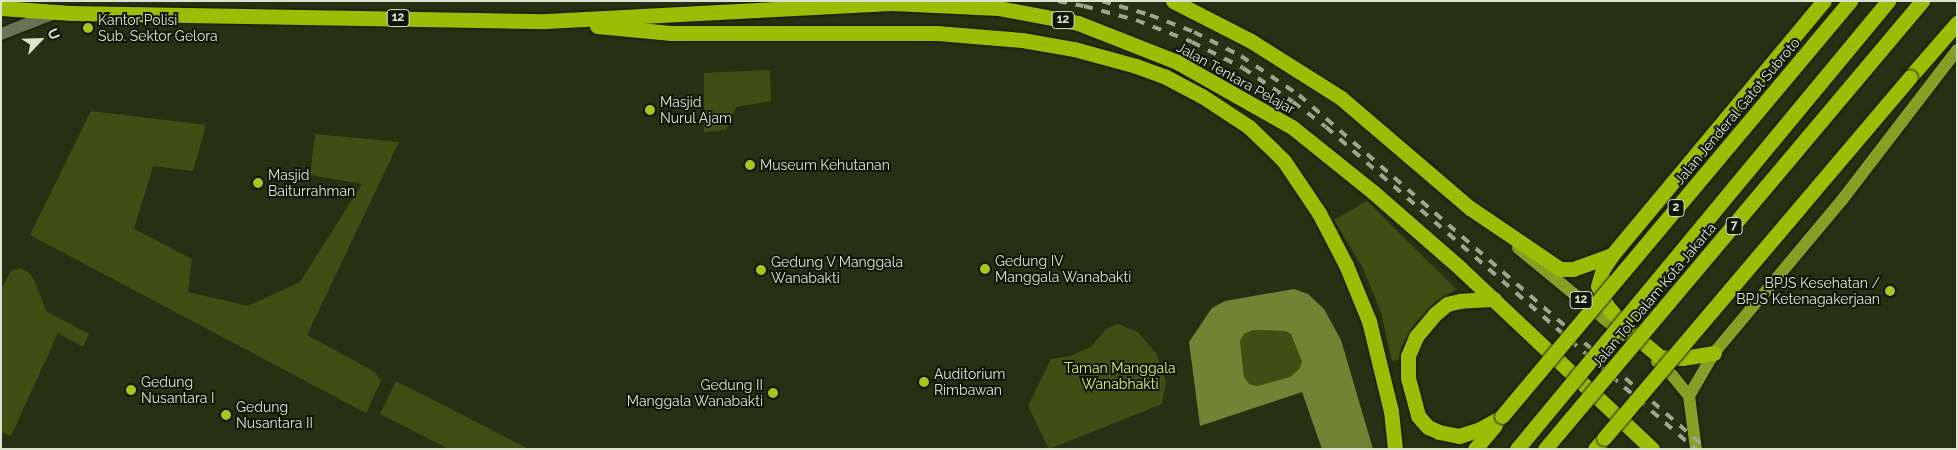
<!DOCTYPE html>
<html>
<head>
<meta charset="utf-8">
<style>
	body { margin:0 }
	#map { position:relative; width:1958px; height:450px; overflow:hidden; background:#282f13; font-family:Raleway,sans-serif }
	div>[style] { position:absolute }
	.green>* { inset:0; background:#404d13 }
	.water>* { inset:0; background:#718434 }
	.roads { filter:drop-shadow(0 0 1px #111700) drop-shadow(0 0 1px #111700) }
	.secondary>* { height:12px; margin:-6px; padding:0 6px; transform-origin:6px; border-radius:6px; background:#6a7254 }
	.primary>* { height:12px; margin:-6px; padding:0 6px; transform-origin:6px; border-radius:6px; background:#899e25 }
	.highway>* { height:15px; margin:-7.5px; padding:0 7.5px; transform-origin:7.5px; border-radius:7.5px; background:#9dbc06 }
	.rail>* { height:4px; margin-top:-2px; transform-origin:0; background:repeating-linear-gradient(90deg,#9fa590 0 9px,transparent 0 18px) }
	.bridges { filter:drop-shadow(0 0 1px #111700) drop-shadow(0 0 1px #111700) }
	.highway-bridge>* { height:15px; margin:-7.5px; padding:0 7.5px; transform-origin:7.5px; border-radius:7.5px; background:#9dbc06 }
	.dots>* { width:14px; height:14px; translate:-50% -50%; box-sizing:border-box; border:2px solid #12160a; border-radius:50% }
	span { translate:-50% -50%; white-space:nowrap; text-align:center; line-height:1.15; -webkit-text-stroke:4px #12160a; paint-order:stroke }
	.shield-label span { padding:1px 4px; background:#12160a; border:1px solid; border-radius:4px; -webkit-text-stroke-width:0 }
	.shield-label { font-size:12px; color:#dde2d1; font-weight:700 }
	.poi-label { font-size:14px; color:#dde2d1 }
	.left { translate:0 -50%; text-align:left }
	.right { translate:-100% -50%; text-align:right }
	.street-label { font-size:14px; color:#dde2d1 }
	.park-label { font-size:14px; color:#d6f185 }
	.frame { position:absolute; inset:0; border:2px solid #dde2d1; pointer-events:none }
	.north { position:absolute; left:15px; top:15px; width:50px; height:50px; -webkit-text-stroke:4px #12160a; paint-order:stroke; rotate:66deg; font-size:14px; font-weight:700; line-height:20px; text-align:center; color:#dde2d1 }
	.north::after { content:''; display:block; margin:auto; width:18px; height:22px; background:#dde2d1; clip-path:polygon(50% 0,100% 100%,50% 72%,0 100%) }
</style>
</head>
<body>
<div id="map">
	<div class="green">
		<div style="clip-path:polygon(770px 70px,771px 101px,736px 107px,726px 130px,704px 132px,704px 73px)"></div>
		<div style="clip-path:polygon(91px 111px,206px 125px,193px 171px,153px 166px,134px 229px,192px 259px,188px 292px,248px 306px,300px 282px,362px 184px,310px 175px,315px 134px,399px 142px,307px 335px,375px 372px,381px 381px,366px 413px,30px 235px)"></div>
		<div style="clip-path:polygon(1367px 201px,1456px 289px,1435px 302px,1415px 324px,1401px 347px,1399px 360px,1392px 361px,1381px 312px,1363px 268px,1334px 220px)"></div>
		<div style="clip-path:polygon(20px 268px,27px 271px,34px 279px,46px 311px,89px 334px,83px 347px,58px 333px,11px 436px,1px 432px,1px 290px,11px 271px)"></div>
		<div style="clip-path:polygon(1118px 324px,1138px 332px,1156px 353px,1166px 381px,1162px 404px,1049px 449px,1028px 406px,1051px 359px,1070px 356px,1091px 347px,1106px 329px)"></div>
		<div style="clip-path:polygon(1253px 330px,1285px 331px,1291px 334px,1302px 363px,1299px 369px,1290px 377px,1257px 386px,1249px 384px,1244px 377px,1240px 341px,1244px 334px)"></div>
		<div style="clip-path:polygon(396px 381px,529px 449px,449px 449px,380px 414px)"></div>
	</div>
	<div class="water">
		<div style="clip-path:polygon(evenodd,1294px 289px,1308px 294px,1324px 309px,1341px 340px,1373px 449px,1322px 449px,1302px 392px,1200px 426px,1189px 342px,1212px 308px,1225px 301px,1294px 289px,1253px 330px,1285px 331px,1291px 334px,1302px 362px,1299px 369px,1290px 377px,1257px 386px,1249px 384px,1244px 377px,1240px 341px,1244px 334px,1253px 330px)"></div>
	</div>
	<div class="roads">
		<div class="secondary">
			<div style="left:1px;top:34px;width:58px;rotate:-21.3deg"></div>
		</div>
		<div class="primary">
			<div style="left:1518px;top:248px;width:137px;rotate:39.4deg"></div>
			<div style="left:1657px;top:362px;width:20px;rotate:41deg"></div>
			<div style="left:1672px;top:375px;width:27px;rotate:51deg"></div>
			<div style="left:1696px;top:449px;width:53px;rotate:-97.5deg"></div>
			<div style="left:1689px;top:396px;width:50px;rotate:-59.8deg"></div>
			<div style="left:1714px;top:353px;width:199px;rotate:-50.1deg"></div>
			<div style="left:1842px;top:200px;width:189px;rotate:-52.5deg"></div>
		</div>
		<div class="highway">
			<div style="left:1173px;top:1px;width:88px;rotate:27.1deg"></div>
			<div style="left:1251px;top:41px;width:107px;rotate:32.3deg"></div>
			<div style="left:1341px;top:98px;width:170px;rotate:40.5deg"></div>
			<div style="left:1470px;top:208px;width:109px;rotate:34.1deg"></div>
			<div style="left:1560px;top:269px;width:13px"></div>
			<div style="left:1573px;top:269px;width:41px;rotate:-19.7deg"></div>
			<div style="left:1px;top:8px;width:70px;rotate:4.1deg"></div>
			<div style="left:71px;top:13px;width:475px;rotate:1deg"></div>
			<div style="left:546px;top:21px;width:346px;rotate:-3deg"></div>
			<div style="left:892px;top:3px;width:106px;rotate:2.7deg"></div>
			<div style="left:998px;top:8px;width:81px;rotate:10.6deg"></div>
			<div style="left:1078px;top:23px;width:106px;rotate:21.5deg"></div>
			<div style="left:1177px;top:62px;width:132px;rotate:29.5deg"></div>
			<div style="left:1292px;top:127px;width:104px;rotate:38.7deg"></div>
			<div style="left:1373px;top:192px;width:116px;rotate:41.1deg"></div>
			<div style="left:1460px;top:268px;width:264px;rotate:43.3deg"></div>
			<div style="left:597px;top:26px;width:74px;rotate:5.4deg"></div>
			<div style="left:671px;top:33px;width:266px"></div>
			<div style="left:937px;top:33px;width:85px;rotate:4.7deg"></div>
			<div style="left:1022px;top:40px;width:53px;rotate:9.8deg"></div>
			<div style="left:1074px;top:49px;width:64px;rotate:15.3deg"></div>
			<div style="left:1136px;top:66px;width:30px;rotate:20deg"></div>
			<div style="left:1164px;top:76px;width:43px;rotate:27.8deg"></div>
			<div style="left:1202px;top:96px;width:56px;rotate:33.4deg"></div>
			<div style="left:1249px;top:127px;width:28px;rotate:44deg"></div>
			<div style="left:1269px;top:146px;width:21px;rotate:45deg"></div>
			<div style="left:1284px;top:161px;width:63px;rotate:56.1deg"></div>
			<div style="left:1319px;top:213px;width:59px;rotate:62.6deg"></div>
			<div style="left:1346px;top:265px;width:61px;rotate:67.7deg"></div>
			<div style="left:1369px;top:321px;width:93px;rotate:76.3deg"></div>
			<div style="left:1391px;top:411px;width:38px;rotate:84deg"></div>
			<div style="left:1910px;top:77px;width:72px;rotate:-49deg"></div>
			<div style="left:1494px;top:299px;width:34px;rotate:177deg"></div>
			<div style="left:1460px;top:301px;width:13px;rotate:167deg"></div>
			<div style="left:1447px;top:304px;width:16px;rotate:140deg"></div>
			<div style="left:1435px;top:314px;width:30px;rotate:130deg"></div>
			<div style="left:1416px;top:337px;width:21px;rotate:113deg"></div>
			<div style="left:1408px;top:356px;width:22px;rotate:90deg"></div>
			<div style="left:1408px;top:378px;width:39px;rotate:75deg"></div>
			<div style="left:1418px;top:416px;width:15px;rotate:48deg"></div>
			<div style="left:1428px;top:427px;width:12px;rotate:24deg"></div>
			<div style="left:1439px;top:432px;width:20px;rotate:11deg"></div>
			<div style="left:1459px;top:436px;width:22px;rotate:-18deg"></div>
			<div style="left:1480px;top:429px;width:23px;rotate:-29deg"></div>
			<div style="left:1714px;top:353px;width:31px;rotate:171deg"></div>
			<div style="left:1683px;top:358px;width:23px;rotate:-178deg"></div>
			<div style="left:1660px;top:357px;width:43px;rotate:-139.7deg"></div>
			<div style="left:1627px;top:329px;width:30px;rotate:-131deg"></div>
			<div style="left:1607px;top:306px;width:22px;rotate:-114deg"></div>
			<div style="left:1598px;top:286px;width:18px;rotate:-74deg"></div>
			<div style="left:1603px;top:269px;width:17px;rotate:-57deg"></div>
			<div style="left:1612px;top:255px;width:331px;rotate:-50.2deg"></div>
			<div style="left:1475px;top:449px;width:31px;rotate:-50deg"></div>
			<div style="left:1595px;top:449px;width:14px;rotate:-51deg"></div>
		</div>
	</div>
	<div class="rail">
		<div style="left:1058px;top:1px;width:26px;rotate:11deg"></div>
		<div style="left:1084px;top:6px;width:54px;rotate:15.1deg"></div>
		<div style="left:1136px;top:20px;width:60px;rotate:21.4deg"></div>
		<div style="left:1192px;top:42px;width:57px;rotate:27deg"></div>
		<div style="left:1243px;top:68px;width:60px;rotate:34.2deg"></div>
		<div style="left:1293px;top:102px;width:41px;rotate:37.1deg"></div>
		<div style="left:1326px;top:127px;width:490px;rotate:41.1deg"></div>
		<div style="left:1102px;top:1px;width:50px;rotate:16.3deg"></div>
		<div style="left:1150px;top:15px;width:47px;rotate:21.1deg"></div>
		<div style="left:1194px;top:32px;width:53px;rotate:27.1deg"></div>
		<div style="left:1241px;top:56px;width:70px;rotate:33.9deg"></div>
		<div style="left:1299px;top:95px;width:540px;rotate:40.95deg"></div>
	</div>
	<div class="bridges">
		<div class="highway-bridge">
			<div style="left:1502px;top:416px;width:542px;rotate:-50.02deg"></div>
			<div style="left:1604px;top:438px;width:473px;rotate:-49.7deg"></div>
			<div style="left:1517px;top:449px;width:582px;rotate:-50.37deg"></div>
			<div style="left:1545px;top:449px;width:586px;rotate:-49.92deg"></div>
		</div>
	</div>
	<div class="dots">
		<div style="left:88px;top:28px;background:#a8c71d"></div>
		<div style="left:650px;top:110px;background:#a8c71d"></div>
		<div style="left:750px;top:165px;background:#a8c71d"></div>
		<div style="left:258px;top:183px;background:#a8c71d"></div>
		<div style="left:985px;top:269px;background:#a8c71d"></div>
		<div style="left:761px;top:270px;background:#a8c71d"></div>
		<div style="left:1890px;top:291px;background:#a8c71d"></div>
		<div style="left:924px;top:382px;background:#a8c71d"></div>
		<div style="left:131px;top:390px;background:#a8c71d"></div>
		<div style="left:773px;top:393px;background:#a8c71d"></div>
		<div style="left:226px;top:415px;background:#a8c71d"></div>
	</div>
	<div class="shield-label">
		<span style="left:398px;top:18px">12</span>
		<span style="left:1063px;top:20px">12</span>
		<span style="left:1676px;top:208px">2</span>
		<span style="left:1734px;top:226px">7</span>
		<span style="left:1581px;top:300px">12</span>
	</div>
	<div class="poi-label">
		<span class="left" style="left:98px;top:28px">Kantor Polisi<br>Sub. Sektor Gelora</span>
		<span class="left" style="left:660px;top:110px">Masjid<br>Nurul Ajam</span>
		<span class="left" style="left:760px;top:165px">Museum Kehutanan</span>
		<span class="left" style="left:268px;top:183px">Masjid<br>Baiturrahman</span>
		<span class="left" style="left:995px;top:269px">Gedung IV<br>Manggala Wanabakti</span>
		<span class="left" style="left:771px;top:270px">Gedung V Manggala<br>Wanabakti</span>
		<span class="right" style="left:1880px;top:291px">BPJS Kesehatan /<br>BPJS Ketenagakerjaan</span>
		<span class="left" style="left:934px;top:382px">Auditorium<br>Rimbawan</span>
		<span class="left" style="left:141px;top:390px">Gedung<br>Nusantara I</span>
		<span class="right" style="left:763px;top:393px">Gedung II<br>Manggala Wanabakti</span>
		<span class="left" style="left:236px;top:415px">Gedung<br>Nusantara II</span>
	</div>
	<div class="street-label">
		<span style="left:1236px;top:78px;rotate:29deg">Jalan Tentara Pelajar</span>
		<span style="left:1737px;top:111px;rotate:-50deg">Jalan Jenderal Gatot Subroto</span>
		<span style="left:1654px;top:295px;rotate:-50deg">Jalan Tol Dalam Kota Jakarta</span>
	</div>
	<div class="park-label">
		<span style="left:1120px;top:376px">Taman Manggala<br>Wanabhakti</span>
	</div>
	<div class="frame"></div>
	<div class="north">U</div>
</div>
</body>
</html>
